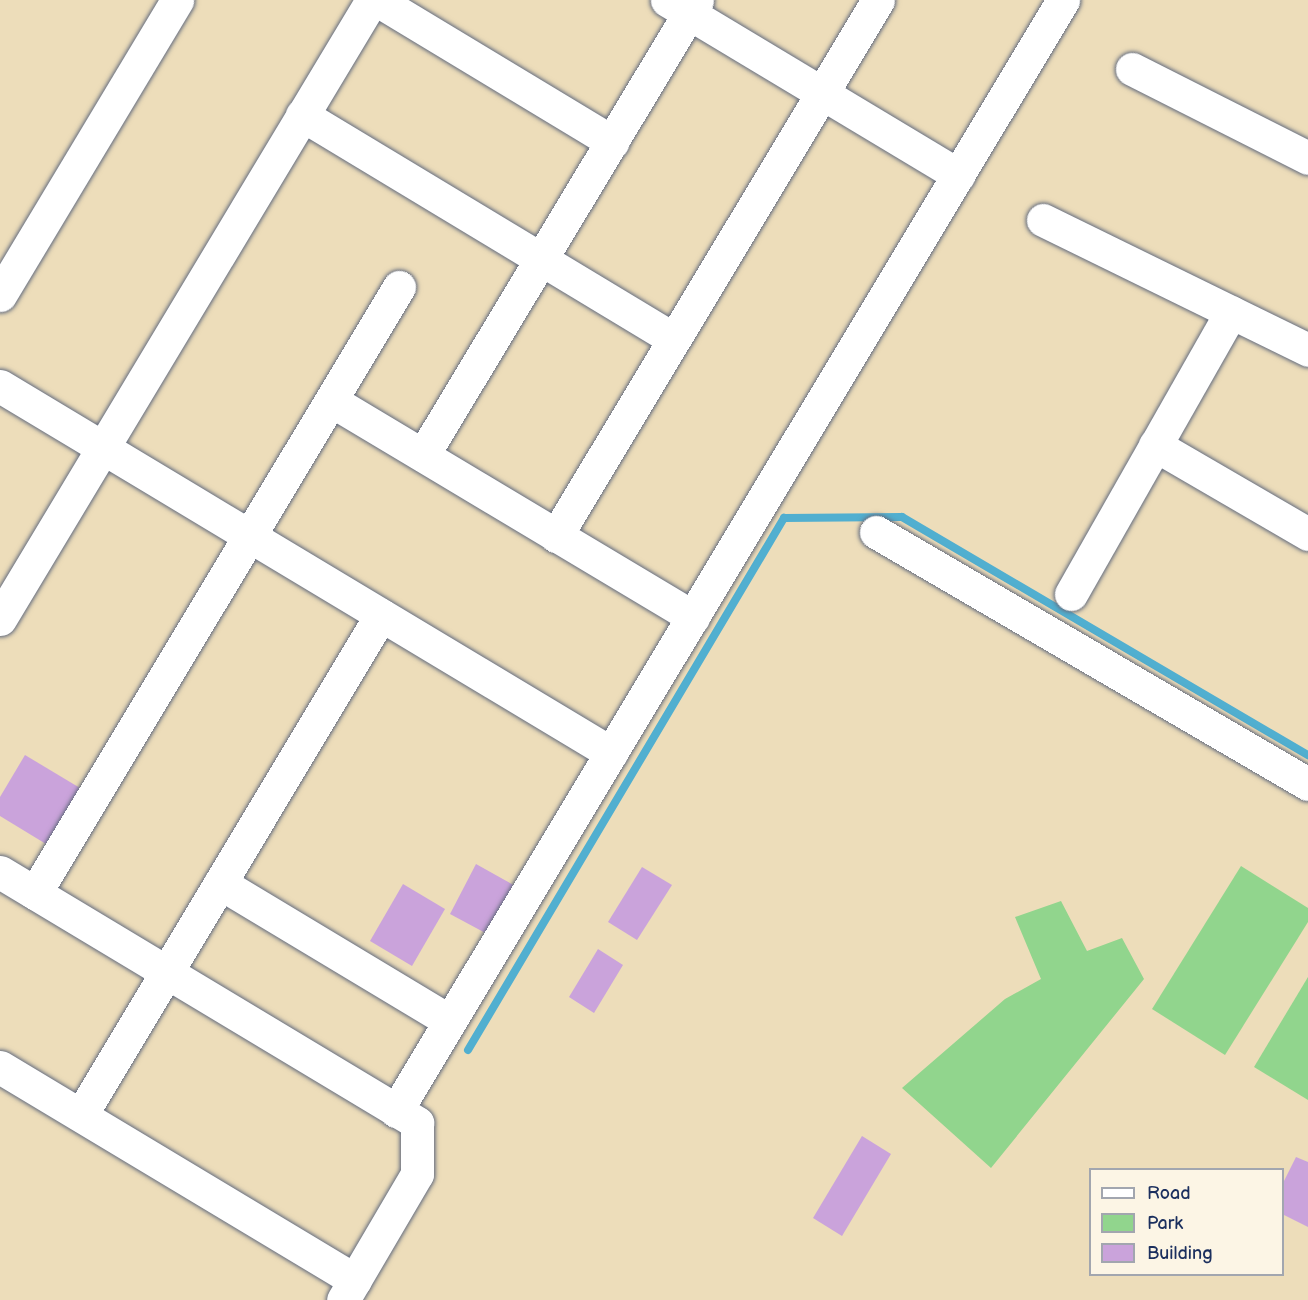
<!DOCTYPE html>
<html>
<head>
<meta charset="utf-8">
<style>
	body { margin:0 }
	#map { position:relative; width:1308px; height:1300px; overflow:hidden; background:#edddba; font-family:"Balsamiq Sans",sans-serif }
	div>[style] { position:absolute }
	.green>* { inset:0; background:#91d58d }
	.stream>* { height:8px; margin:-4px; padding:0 4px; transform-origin:4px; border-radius:4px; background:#51afd0 }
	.building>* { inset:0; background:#caa3db }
	.roads { filter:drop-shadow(0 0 2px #646c7e) drop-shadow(0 0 2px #646c7e) }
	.minor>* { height:33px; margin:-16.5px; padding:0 16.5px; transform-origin:16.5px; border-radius:16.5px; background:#fff }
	span { translate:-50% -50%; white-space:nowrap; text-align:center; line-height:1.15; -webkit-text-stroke:4.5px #fcf5e5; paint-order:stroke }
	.legend { position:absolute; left:1089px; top:1168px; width:195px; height:108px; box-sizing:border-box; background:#fcf5e5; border:2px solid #a2a6af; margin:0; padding:8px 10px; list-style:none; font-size:18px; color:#1b2f5e }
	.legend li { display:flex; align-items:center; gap:12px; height:30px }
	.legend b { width:30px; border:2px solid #a2a6af }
</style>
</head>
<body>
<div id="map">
	<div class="green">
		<div style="clip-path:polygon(1241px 866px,1308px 908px,1308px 922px,1225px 1055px,1152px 1009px)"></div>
		<div style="clip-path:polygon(1061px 901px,1087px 951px,1122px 938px,1144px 979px,991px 1168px,902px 1088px,1005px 999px,1041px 979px,1015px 917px)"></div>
		<div style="clip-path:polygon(1308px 977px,1308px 1100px,1254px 1067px)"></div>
	</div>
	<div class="stream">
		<div style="left:468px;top:1050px;width:619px;rotate:-59.29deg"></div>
		<div style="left:784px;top:518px;width:118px;rotate:-0.5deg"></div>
		<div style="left:902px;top:517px;width:471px;rotate:30.4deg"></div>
	</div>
	<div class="building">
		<div style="clip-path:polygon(25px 755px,80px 788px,46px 844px,0 816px,0 797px)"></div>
		<div style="clip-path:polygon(476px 864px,517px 887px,491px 936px,450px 914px)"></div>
		<div style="clip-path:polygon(642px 867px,672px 885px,637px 940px,608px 922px)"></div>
		<div style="clip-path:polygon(403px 884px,445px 909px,412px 966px,370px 941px)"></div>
		<div style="clip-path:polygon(598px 949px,623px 965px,594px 1013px,569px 997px)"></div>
		<div style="clip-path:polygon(862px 1136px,891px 1154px,842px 1236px,813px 1218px)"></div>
		<div style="clip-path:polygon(1296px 1157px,1308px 1162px,1308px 1227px,1282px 1214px,1282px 1185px)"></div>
	</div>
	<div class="roads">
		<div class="minor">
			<div style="left:377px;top:0;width:275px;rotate:31.1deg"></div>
			<div style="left:667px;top:0;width:340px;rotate:31deg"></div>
			<div style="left:1132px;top:69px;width:197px;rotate:26.8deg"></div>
			<div style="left:302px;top:115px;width:434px;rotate:31.1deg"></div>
			<div style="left:1043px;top:220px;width:295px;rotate:26.1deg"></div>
			<div style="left:0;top:295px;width:344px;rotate:-59deg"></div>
			<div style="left:0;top:386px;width:713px;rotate:30.99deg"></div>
			<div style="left:332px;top:401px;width:421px;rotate:30.9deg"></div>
			<div style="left:1155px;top:445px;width:177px;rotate:30.2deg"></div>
			<div style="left:423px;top:455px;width:531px;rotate:-58.94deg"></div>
			<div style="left:876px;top:532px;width:500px;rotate:30.26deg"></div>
			<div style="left:556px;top:536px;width:625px;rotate:-59deg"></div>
			<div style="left:1071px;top:594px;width:324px;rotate:-60.4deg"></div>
			<div style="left:0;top:619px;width:722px;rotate:-59deg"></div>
			<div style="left:0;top:872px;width:487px;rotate:31deg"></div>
			<div style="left:417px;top:1123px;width:51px;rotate:90deg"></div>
			<div style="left:417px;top:1174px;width:146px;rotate:120.4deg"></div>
			<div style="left:220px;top:883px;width:268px;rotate:31deg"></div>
			<div style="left:35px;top:893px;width:707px;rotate:-59.01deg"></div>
			<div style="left:0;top:1067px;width:414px;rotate:31deg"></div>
			<div style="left:396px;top:1111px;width:1296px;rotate:-59.02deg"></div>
			<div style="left:81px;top:1115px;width:583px;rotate:-59.04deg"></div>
		</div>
	</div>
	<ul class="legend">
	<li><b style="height:8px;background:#fff"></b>Road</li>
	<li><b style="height:16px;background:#91d58d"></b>Park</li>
	<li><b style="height:16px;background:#caa3db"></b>Building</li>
	</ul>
</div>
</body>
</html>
